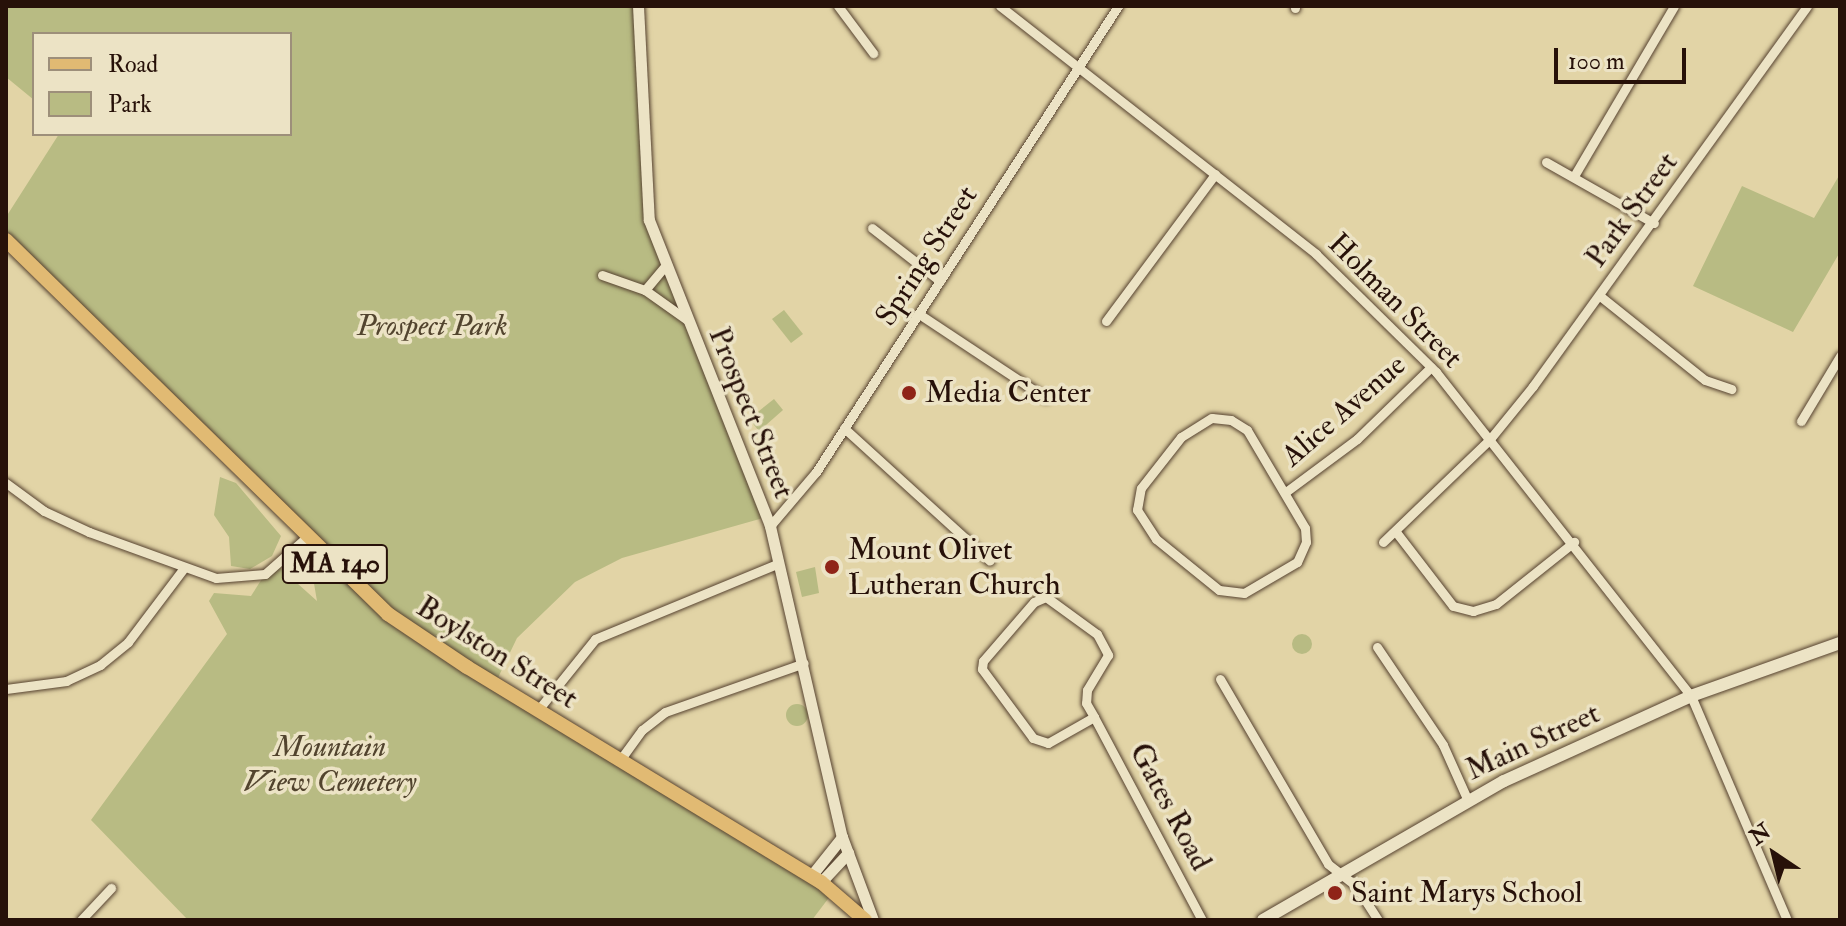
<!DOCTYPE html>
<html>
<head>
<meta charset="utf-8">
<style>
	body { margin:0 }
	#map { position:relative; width:1846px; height:926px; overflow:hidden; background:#e2d4a6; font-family:"IM FELL Double Pica",serif }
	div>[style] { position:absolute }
	.green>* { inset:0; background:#b8bb83 }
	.round { border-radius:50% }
	.roads { filter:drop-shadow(0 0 2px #564230) drop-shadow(0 0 2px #564230) }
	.minor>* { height:9px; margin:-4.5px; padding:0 4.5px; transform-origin:4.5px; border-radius:4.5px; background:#ece3c5 }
	.tertiary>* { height:11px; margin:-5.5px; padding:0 5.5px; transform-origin:5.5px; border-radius:5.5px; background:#ece3c5 }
	.secondary>* { height:12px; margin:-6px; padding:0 6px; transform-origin:6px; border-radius:6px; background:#ece3c5 }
	.primary>* { height:14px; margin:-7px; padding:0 7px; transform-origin:7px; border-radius:7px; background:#e1ba73 }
	.dots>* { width:22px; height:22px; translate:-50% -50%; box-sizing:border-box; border:4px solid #ece3c5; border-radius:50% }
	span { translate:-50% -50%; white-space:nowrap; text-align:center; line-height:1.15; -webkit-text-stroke:7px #ece3c5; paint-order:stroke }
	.shield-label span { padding:2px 6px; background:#ece3c5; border:2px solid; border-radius:6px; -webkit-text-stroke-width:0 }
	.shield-label { font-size:28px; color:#271109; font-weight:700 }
	.street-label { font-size:30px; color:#271109 }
	.park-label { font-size:30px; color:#52442e; font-style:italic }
	.poi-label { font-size:30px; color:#271109 }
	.left { translate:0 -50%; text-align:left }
	.frame { position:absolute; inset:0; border:8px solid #271109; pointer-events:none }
	.legend { position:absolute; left:32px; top:32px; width:260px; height:104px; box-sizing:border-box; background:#ece3c5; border:2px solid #9d8f7a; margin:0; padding:10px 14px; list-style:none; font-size:24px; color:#271109 }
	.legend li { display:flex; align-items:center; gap:16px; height:40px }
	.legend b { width:40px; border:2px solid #9d8f7a }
	.north { position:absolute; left:1734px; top:814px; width:80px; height:80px; -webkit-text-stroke:6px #ece3c5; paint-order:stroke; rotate:325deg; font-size:22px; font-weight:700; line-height:32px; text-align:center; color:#271109 }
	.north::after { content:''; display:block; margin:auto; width:28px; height:36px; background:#271109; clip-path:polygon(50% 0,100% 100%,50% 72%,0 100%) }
	.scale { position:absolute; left:1554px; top:48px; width:132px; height:36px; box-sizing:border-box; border:4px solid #271109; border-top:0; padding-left:10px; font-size:24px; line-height:28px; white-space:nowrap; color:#271109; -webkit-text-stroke:6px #ece3c5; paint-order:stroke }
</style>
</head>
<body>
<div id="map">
	<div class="green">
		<div style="clip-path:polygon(6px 6px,638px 6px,645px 197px,767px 517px,622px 558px,575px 582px,517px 638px,495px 684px,834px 891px,812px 920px,188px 920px,91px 820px,227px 634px,209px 601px,214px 593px,251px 596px,265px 574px,278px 566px,317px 601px,306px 537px,6px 240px,6px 217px,59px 134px,290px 134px,290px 34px,34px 34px,34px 100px,6px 77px)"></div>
		<div style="clip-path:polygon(1840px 174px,1840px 252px,1793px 332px,1693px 286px,1742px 186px,1814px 218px)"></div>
		<div style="clip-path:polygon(784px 310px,803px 334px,791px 343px,772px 319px)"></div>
		<div style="clip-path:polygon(774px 399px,783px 410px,759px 431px,749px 419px)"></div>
		<div style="clip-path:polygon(220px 477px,236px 483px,281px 536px,272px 556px,250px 569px,231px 566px,229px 537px,214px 515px)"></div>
		<div style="clip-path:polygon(815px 567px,819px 593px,802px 597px,796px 572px)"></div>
		<div class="round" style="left:1292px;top:634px;width:20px;height:20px"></div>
		<div class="round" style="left:786px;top:704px;width:22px;height:22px"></div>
	</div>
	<div class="roads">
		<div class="minor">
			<div style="left:838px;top:6px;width:59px;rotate:53.3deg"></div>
			<div style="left:1000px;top:6px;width:402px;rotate:38.1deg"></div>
			<div style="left:1316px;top:254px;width:168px;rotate:44.5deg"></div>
			<div style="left:1436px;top:372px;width:412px;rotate:51.8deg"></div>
			<div style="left:1691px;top:696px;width:244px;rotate:66.8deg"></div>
			<div style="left:1295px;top:6px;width:2px;rotate:90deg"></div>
			<div style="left:1546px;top:162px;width:124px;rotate:29.5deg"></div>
			<div style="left:1574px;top:176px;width:197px;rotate:-59.5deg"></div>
			<div style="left:872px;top:228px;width:86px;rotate:37.9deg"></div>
			<div style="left:602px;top:275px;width:46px;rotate:19.2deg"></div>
			<div style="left:645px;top:290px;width:55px;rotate:35.4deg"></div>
			<div style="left:645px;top:290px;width:33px;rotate:-50deg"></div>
			<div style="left:1600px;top:296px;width:134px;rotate:38.7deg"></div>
			<div style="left:1705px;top:380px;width:28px;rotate:19deg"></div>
			<div style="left:919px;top:314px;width:152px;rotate:33.5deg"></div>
			<div style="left:1106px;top:321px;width:183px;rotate:-53.4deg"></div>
			<div style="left:1212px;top:418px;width:19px;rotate:6deg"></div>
			<div style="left:1231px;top:420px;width:19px;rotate:32deg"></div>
			<div style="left:1247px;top:430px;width:114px;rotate:59.4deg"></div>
			<div style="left:1305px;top:528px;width:14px;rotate:86deg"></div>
			<div style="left:1306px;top:542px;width:22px;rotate:114deg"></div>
			<div style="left:1297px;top:562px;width:61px;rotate:149.7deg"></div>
			<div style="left:1244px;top:593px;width:25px;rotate:-173deg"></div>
			<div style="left:1219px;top:590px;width:81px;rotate:-141deg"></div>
			<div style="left:1156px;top:539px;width:35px;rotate:-123deg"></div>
			<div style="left:1137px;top:510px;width:22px;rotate:-80deg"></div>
			<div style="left:1141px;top:488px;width:65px;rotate:-51.9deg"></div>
			<div style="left:1181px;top:437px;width:36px;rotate:-32deg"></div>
			<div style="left:1801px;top:421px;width:76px;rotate:-59deg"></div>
			<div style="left:844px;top:428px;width:197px;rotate:42.3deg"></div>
			<div style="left:6px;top:483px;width:47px;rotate:36.4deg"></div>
			<div style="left:44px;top:511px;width:50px;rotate:25deg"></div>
			<div style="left:89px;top:532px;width:135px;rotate:19.9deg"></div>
			<div style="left:216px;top:578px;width:49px;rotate:-4.7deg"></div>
			<div style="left:265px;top:574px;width:56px;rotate:-41.4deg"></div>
			<div style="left:1287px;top:491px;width:87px;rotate:-36.6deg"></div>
			<div style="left:1357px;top:439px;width:103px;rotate:-44.2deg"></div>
			<div style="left:770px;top:526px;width:71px;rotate:-49.6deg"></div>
			<div style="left:816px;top:472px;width:555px;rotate:-57.05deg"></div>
			<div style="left:1396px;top:532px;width:93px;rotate:52.4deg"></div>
			<div style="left:1453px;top:606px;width:21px;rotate:14deg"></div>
			<div style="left:1473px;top:611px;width:24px;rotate:-17deg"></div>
			<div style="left:1496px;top:604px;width:100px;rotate:-38.5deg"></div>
			<div style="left:1383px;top:542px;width:149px;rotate:-43.9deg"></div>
			<div style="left:1490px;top:439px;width:68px;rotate:-50.9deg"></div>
			<div style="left:1533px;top:386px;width:468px;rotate:-54.2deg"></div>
			<div style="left:1046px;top:597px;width:63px;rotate:36deg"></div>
			<div style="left:1097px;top:634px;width:24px;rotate:62deg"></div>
			<div style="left:1108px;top:655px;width:41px;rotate:121deg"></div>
			<div style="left:1087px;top:690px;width:13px;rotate:94deg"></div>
			<div style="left:1086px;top:703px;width:16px;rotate:60deg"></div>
			<div style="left:1094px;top:717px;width:53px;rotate:150.5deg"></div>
			<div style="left:1048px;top:743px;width:16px;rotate:-162deg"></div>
			<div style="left:1033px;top:738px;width:86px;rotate:-126.5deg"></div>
			<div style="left:982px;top:669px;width:8px;rotate:-83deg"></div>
			<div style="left:983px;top:661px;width:78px;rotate:-49.2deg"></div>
			<div style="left:1034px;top:602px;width:13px;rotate:-23deg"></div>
			<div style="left:1377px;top:647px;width:118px;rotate:56deg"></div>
			<div style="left:1443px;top:745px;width:61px;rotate:65.9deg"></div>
			<div style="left:1220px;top:679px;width:214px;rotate:59.7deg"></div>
			<div style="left:1328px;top:864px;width:36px;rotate:38deg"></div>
			<div style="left:1356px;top:886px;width:40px;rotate:57.1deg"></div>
			<div style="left:6px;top:689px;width:61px;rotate:-7.6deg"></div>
			<div style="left:66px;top:681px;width:38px;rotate:-25deg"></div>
			<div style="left:100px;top:665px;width:36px;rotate:-39deg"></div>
			<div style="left:128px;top:642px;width:93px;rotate:-52.9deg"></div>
			<div style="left:538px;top:710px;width:91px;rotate:-51.2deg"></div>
			<div style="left:595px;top:639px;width:199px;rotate:-22.4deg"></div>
			<div style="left:1094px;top:717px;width:230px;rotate:62deg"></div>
			<div style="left:620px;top:760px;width:37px;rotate:-54deg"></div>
			<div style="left:642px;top:730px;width:29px;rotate:-38deg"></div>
			<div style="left:665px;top:712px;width:147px;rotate:-19.4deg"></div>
			<div style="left:81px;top:920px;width:44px;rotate:-46.8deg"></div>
		</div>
		<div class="tertiary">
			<div style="left:638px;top:6px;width:214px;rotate:87.1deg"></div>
			<div style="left:649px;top:220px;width:329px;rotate:68.4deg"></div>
			<div style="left:770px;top:526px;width:319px;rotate:77deg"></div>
			<div style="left:842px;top:837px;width:89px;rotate:69.5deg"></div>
			<div style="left:811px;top:876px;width:50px;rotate:-51.5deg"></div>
			<div style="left:821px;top:882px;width:40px;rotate:-47deg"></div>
		</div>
		<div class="secondary">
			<div style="left:1263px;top:920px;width:278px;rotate:-30deg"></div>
			<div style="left:1504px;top:781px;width:205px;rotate:-24.4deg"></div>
			<div style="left:1691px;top:696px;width:158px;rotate:-19.6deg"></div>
		</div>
		<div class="primary">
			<div style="left:6px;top:240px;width:535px;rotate:44.39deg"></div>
			<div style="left:388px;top:614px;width:95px;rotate:33.9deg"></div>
			<div style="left:467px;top:667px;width:414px;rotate:31.3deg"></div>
			<div style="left:821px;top:882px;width:58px;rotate:40.8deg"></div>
		</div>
	</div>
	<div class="dots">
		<div style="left:909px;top:393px;background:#8f2418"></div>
		<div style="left:832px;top:567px;background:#8f2418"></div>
		<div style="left:1335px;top:893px;background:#8f2418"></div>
	</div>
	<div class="shield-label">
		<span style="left:335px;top:564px">MA 140</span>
	</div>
	<div class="street-label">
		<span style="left:1632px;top:210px;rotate:-54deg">Park Street</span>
		<span style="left:927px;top:256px;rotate:-57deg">Spring Street</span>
		<span style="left:1395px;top:301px;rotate:45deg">Holman Street</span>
		<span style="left:1344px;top:411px;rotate:-41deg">Alice Avenue</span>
		<span style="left:751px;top:413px;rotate:68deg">Prospect Street</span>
		<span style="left:497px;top:653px;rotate:32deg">Boylston Street</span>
		<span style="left:1533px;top:742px;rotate:-25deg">Main Street</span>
		<span style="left:1170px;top:807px;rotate:62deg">Gates Road</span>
	</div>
	<div class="park-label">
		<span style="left:432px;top:326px">Prospect Park</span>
		<span style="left:330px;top:764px">Mountain<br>View Cemetery</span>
	</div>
	<div class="poi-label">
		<span class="left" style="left:925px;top:393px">Media Center</span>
		<span class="left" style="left:848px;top:567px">Mount Olivet<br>Lutheran Church</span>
		<span class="left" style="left:1351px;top:893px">Saint Marys School</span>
	</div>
	<div class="frame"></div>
	<ul class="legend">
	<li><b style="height:10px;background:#e1ba73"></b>Road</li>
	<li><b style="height:22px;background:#b8bb83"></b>Park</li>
	</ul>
	<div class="north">N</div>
	<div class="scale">100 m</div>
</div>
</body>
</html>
